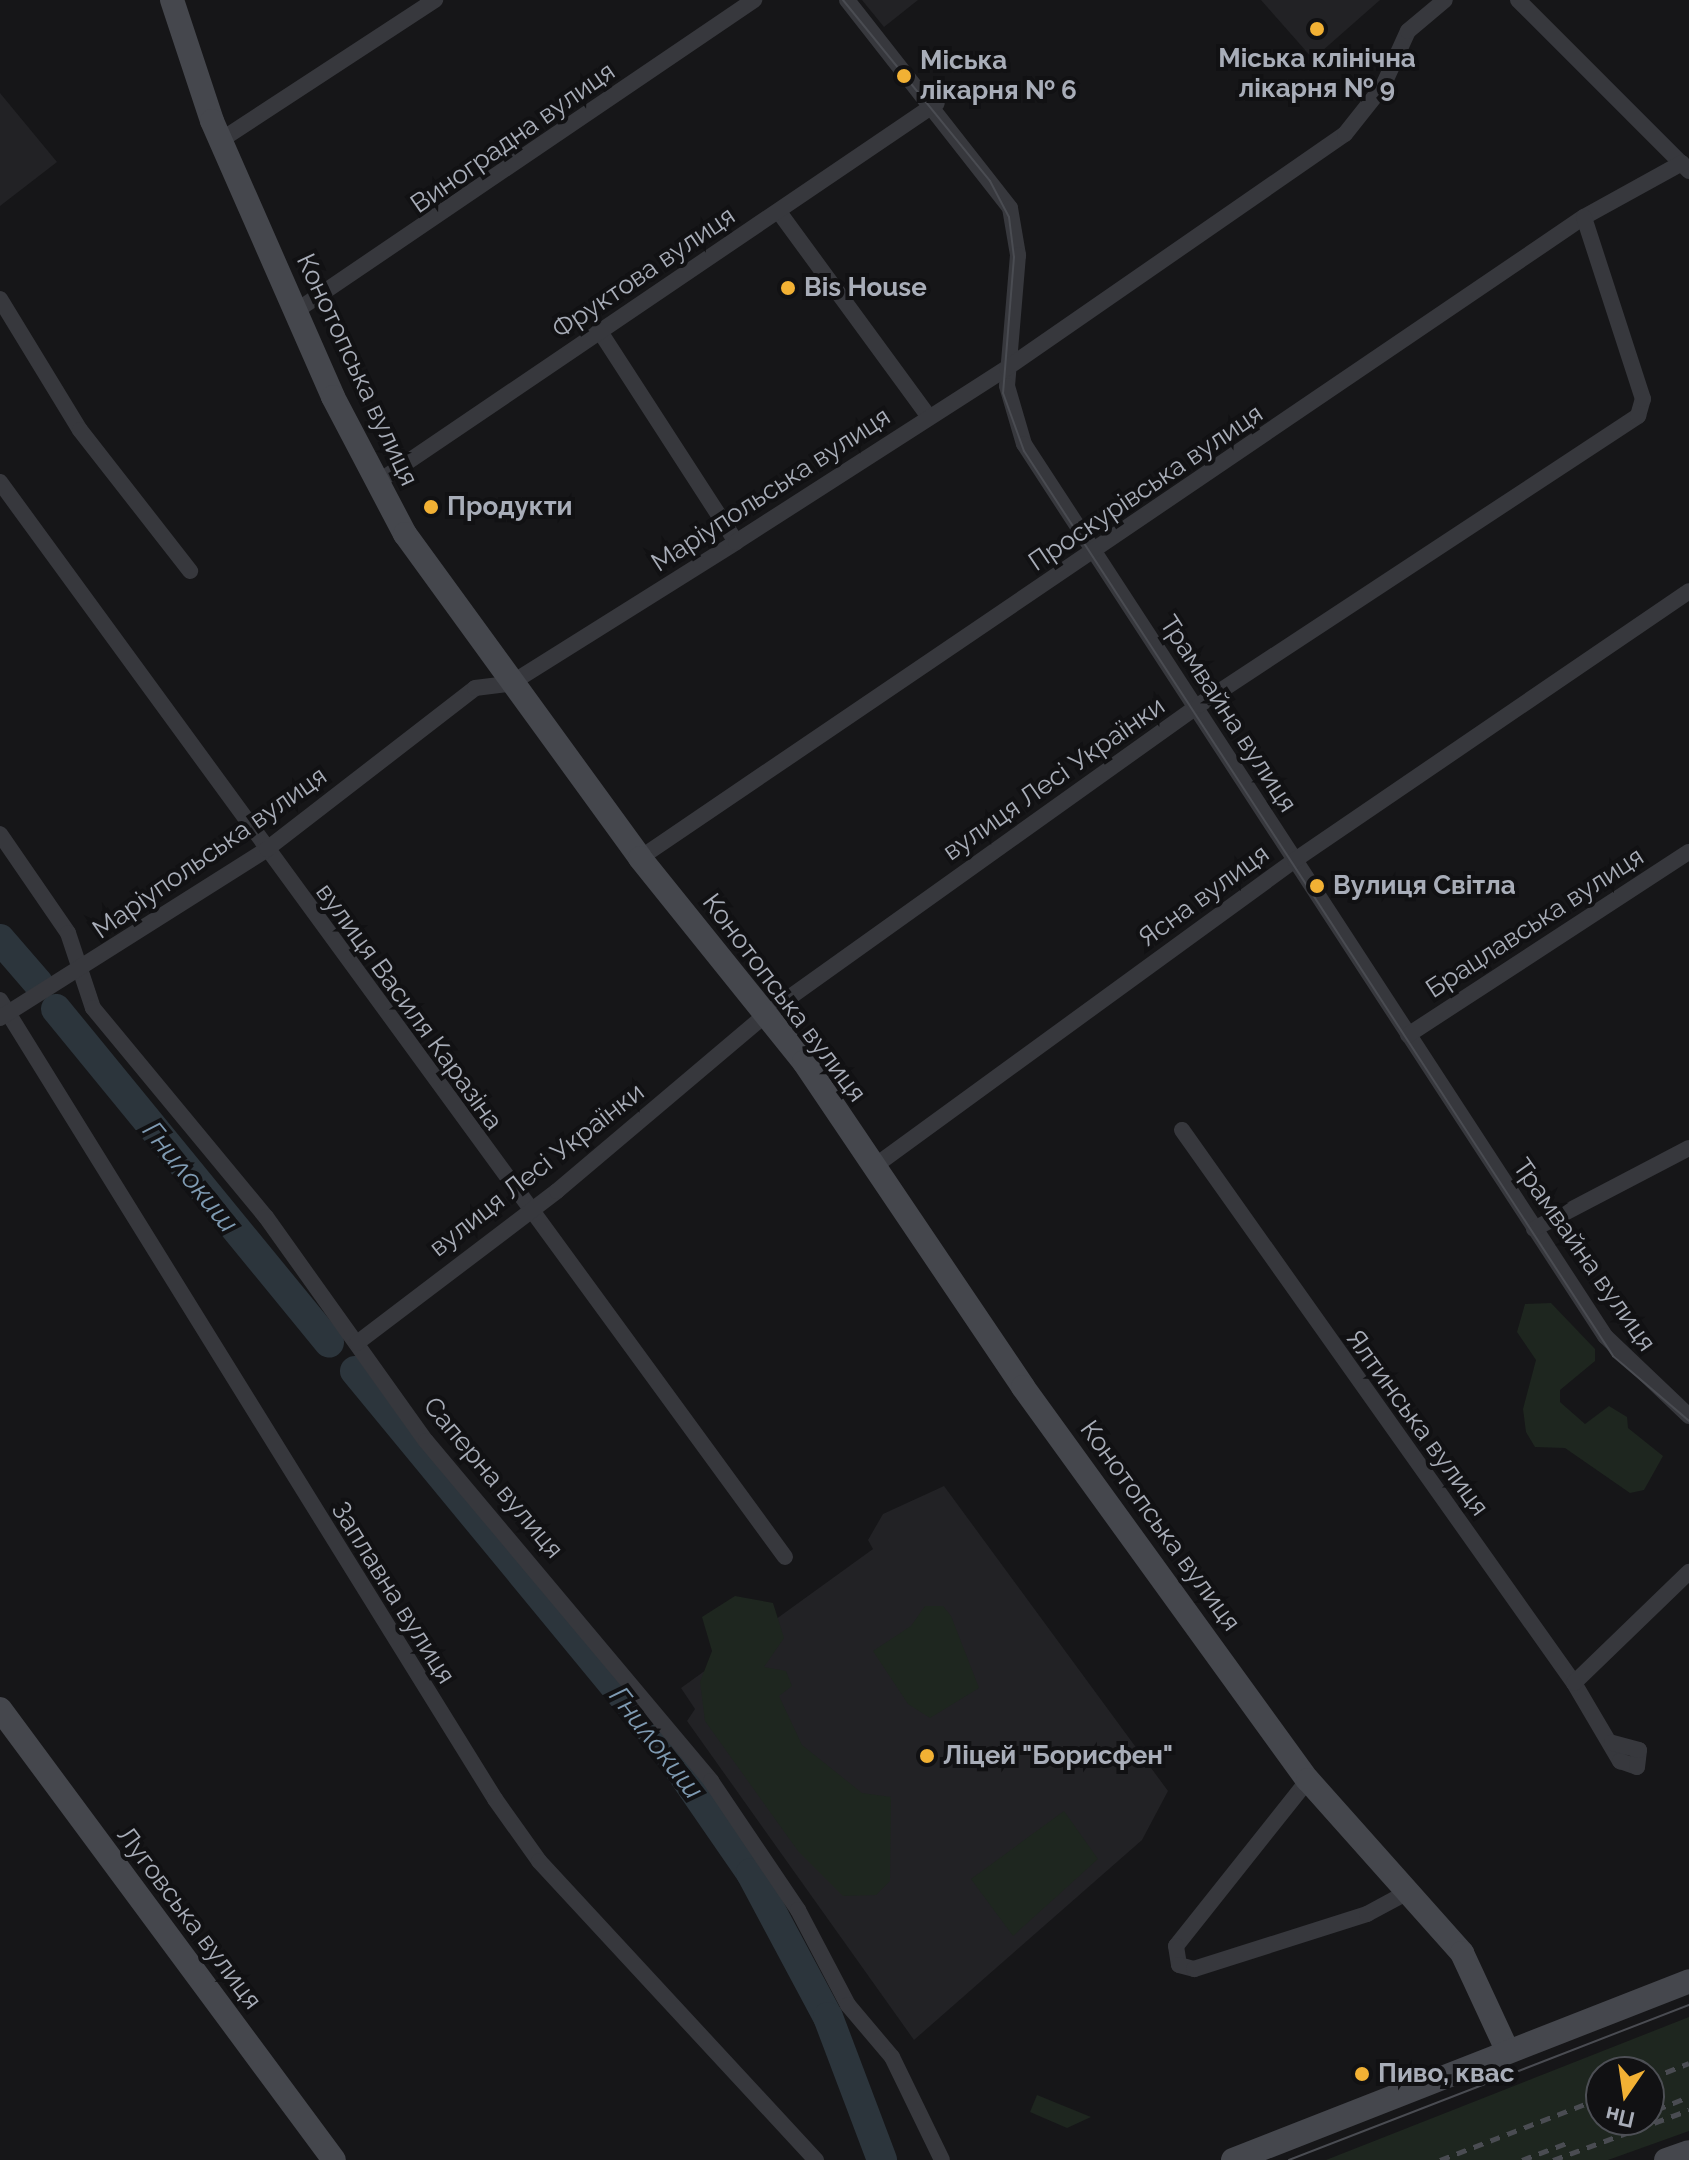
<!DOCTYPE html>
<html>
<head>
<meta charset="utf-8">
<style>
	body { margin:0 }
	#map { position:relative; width:1689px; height:2160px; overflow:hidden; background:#161618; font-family:Raleway,sans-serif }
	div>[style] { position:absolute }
	.built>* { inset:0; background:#222225 }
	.green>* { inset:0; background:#1e261f }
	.river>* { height:30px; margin:-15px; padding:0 15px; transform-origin:15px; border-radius:15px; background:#2c353c }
	.street>* { height:16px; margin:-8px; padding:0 8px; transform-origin:8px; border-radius:8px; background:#37383d }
	.secondary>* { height:24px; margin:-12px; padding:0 12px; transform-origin:12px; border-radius:12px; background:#45474d }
	.tram>* { height:2px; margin:-1px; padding:0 1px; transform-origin:1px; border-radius:1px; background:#4a4c52 }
	.rail>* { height:5px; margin-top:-2.5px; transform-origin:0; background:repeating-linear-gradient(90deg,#4a4c52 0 10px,transparent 0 18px) }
	.dots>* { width:22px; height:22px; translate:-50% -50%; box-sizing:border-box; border:4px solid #111113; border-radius:50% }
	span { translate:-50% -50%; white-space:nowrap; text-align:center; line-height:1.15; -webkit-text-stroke:8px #111113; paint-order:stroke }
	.poi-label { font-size:26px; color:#a8adb8; font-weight:700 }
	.left { translate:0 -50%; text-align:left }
	.street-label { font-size:26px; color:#a8adb8 }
	.water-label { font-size:28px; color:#7f9bb3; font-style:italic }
	.north { position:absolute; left:1585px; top:2056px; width:80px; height:80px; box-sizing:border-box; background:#111113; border:2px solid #4d4f55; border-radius:50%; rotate:193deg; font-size:22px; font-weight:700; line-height:32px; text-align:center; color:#a8adb8 }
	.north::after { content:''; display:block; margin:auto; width:28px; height:36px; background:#f2b134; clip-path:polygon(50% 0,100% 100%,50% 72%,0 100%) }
</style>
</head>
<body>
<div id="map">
	<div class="built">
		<div style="clip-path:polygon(862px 0,918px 0,884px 27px)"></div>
		<div style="clip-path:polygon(1261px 0,1380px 0,1313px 59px)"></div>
		<div style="clip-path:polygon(0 93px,57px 162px,0 206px)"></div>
		<div style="clip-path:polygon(944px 1486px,1168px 1791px,1142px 1840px,914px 2040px,687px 1721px,695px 1709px,681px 1688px,873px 1549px,868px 1540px,883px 1514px)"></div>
	</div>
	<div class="green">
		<div style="clip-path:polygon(1551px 1303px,1595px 1349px,1595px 1361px,1560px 1390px,1560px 1402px,1585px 1424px,1609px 1406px,1627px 1417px,1628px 1428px,1663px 1456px,1644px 1490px,1630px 1493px,1565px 1448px,1535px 1447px,1526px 1432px,1523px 1409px,1536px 1360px,1517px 1332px,1525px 1304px)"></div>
		<div style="clip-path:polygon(735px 1596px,773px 1603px,784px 1638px,764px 1667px,786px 1671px,792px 1686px,779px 1696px,802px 1745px,862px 1793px,891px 1797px,890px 1881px,876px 1895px,843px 1896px,798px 1851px,705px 1721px,700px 1682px,712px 1651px,702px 1617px)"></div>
		<div style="clip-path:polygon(925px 1606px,943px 1606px,951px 1616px,979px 1688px,930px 1718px,908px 1704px,873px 1651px,911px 1626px)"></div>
		<div style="clip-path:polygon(1064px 1811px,1098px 1859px,1013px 1936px,971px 1879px)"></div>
		<div style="clip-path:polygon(evenodd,1689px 2017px,1689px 2131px,1608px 2160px,1326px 2160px,1689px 2017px,1601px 2072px,1649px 2072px,1649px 2120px,1601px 2120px,1601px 2072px)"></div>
		<div style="clip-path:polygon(1037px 2095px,1091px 2117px,1067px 2128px,1030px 2112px)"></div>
	</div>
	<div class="river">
		<div style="left:0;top:939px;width:58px;rotate:49.2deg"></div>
		<div style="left:56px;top:1009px;width:431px;rotate:50.7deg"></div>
		<div style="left:355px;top:1371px;width:480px;rotate:50.5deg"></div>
		<div style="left:660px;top:1741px;width:160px;rotate:55.4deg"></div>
		<div style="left:751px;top:1873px;width:163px;rotate:61.9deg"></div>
		<div style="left:828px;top:2017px;width:153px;rotate:69.3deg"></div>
	</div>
	<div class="street">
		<div style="left:847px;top:0;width:264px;rotate:51.9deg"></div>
		<div style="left:1010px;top:208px;width:48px;rotate:80.3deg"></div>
		<div style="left:1018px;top:255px;width:131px;rotate:94.8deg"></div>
		<div style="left:1007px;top:386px;width:60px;rotate:73.7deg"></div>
		<div style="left:1024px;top:444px;width:1065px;rotate:56.92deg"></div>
		<div style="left:1605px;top:1336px;width:116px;rotate:43.6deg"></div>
		<div style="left:1518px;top:0;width:242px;rotate:45deg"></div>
		<div style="left:221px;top:140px;width:256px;rotate:-33.2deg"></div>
		<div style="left:779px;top:212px;width:254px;rotate:53.8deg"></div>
		<div style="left:0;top:299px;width:153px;rotate:58.6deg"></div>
		<div style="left:80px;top:430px;width:179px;rotate:52deg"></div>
		<div style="left:296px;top:311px;width:554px;rotate:-34.18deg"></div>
		<div style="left:599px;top:330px;width:252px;rotate:57.1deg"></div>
		<div style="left:0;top:482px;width:1331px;rotate:53.86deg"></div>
		<div style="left:378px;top:482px;width:675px;rotate:-34.14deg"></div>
		<div style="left:0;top:834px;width:120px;rotate:55.5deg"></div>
		<div style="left:68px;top:933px;width:79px;rotate:71.6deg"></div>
		<div style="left:93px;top:1008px;width:271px;rotate:50.4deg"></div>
		<div style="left:266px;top:1217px;width:275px;rotate:54.5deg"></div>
		<div style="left:426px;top:1441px;width:444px;rotate:50deg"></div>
		<div style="left:711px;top:1781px;width:156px;rotate:56deg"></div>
		<div style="left:798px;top:1910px;width:107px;rotate:62.2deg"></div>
		<div style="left:848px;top:2005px;width:68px;rotate:49.8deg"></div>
		<div style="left:892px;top:2057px;width:114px;rotate:64.1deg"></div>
		<div style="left:640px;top:858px;width:1141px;rotate:-34.18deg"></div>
		<div style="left:1584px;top:217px;width:112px;rotate:-28.9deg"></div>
		<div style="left:0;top:1000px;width:940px;rotate:58.22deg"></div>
		<div style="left:495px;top:1799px;width:76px;rotate:54.6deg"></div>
		<div style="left:539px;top:1861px;width:408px;rotate:47.2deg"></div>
		<div style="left:0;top:1018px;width:316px;rotate:-32.3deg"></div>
		<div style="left:267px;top:849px;width:263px;rotate:-37.7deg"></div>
		<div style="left:475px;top:688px;width:35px;rotate:-7deg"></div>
		<div style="left:510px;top:684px;width:267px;rotate:-32.1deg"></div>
		<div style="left:736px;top:542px;width:322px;rotate:-32.7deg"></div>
		<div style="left:1007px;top:368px;width:411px;rotate:-34.7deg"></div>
		<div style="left:1345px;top:134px;width:61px;rotate:-51.6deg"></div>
		<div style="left:1383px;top:86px;width:60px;rotate:-65.6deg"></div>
		<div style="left:1408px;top:31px;width:48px;rotate:-40deg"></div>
		<div style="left:1408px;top:1035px;width:335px;rotate:-33.1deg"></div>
		<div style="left:1182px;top:1130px;width:678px;rotate:54.67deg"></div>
		<div style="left:1574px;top:1683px;width:91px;rotate:59.5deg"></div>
		<div style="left:1620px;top:1761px;width:18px;rotate:19deg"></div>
		<div style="left:1637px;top:1767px;width:17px;rotate:-83deg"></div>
		<div style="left:1639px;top:1750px;width:28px;rotate:-165deg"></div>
		<div style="left:872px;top:1168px;width:523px;rotate:-36.06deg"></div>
		<div style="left:1295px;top:860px;width:477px;rotate:-34.3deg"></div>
		<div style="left:1534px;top:1229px;width:175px;rotate:-27.6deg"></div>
		<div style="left:357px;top:1343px;width:251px;rotate:-37.2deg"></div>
		<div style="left:557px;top:1191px;width:272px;rotate:-40.2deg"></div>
		<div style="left:765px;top:1015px;width:533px;rotate:-35.54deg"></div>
		<div style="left:1199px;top:705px;width:526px;rotate:-33.36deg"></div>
		<div style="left:1638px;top:416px;width:18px;rotate:-74deg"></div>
		<div style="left:1643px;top:399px;width:191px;rotate:-108deg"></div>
		<div style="left:1574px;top:1683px;width:160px;rotate:-44deg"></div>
		<div style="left:1308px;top:1780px;width:212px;rotate:128.5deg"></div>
		<div style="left:1176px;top:1946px;width:19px;rotate:81deg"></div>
		<div style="left:1179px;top:1965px;width:16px;rotate:15deg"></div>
		<div style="left:1194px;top:1969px;width:182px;rotate:-17.6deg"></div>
		<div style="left:1367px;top:1914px;width:44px;rotate:-28.3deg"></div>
	</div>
	<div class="secondary">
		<div style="left:172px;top:0;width:127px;rotate:71.7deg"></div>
		<div style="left:212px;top:121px;width:301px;rotate:66.3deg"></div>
		<div style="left:333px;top:397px;width:155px;rotate:62.3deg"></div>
		<div style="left:405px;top:534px;width:400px;rotate:54deg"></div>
		<div style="left:640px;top:858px;width:262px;rotate:51.2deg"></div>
		<div style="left:804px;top:1062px;width:392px;rotate:56deg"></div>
		<div style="left:1023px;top:1387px;width:485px;rotate:54.1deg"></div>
		<div style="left:1308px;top:1780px;width:232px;rotate:48.3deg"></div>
		<div style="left:1462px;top:1953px;width:107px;rotate:65.1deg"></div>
		<div style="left:0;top:1709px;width:561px;rotate:53.48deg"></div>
		<div style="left:1233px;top:2160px;width:490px;rotate:-21.4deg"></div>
		<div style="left:1666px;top:2160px;width:24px;rotate:-19deg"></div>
	</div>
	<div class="tram">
		<div style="left:843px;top:0;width:233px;rotate:50.9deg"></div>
		<div style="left:990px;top:181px;width:41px;rotate:62.2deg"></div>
		<div style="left:1009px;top:217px;width:40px;rotate:82.9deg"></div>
		<div style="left:1014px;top:257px;width:136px;rotate:94.6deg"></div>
		<div style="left:1003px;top:393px;width:62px;rotate:70.1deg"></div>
		<div style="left:1024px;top:451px;width:1080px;rotate:56.94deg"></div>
		<div style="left:1613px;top:1356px;width:100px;rotate:40.5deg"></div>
		<div style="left:1289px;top:2160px;width:429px;rotate:-21.2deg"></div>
	</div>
	<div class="rail">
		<div style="left:1649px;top:2079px;width:43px;rotate:-21.8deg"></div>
		<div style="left:1656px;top:2110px;width:35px;rotate:-22deg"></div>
		<div style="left:1440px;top:2160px;width:173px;rotate:-21.1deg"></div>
		<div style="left:1522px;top:2160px;width:48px;rotate:-20.7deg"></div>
		<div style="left:1553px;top:2160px;width:145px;rotate:-20.2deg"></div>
	</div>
	<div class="dots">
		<div style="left:1317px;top:29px;background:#f2b134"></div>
		<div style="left:904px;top:76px;background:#f2b134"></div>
		<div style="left:788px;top:288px;background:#f2b134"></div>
		<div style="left:431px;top:507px;background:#f2b134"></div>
		<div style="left:1317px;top:886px;background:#f2b134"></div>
		<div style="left:927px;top:1756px;background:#f2b134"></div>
		<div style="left:1362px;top:2074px;background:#f2b134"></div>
	</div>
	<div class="poi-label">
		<span style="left:1317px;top:74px">Міська клінічна<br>лікарня № 9</span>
		<span class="left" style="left:920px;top:76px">Міська<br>лікарня № 6</span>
		<span class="left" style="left:804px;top:288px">Bis House</span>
		<span class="left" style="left:447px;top:507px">Продукти</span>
		<span class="left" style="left:1333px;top:886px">Вулиця Світла</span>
		<span class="left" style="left:943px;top:1756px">Ліцей "Борисфен"</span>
		<span class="left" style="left:1378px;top:2074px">Пиво, квас</span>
	</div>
	<div class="street-label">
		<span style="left:513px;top:138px;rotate:-35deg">Виноградна вулиця</span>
		<span style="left:644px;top:273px;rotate:-34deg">Фруктова вулиця</span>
		<span style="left:357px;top:370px;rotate:65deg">Конотопська вулиця</span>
		<span style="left:1146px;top:488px;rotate:-34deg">Проскурівська вулиця</span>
		<span style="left:771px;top:490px;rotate:-33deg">Маріупольська вулиця</span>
		<span style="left:1228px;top:714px;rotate:57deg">Трамвайна вулиця</span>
		<span style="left:1054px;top:779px;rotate:-35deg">вулиця Лесі Українки</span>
		<span style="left:210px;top:853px;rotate:-35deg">Маріупольська вулиця</span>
		<span style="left:1204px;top:896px;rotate:-36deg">Ясна вулиця</span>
		<span style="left:1535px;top:923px;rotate:-33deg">Брацлавська вулиця</span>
		<span style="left:784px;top:998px;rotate:53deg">Конотопська вулиця</span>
		<span style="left:409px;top:1007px;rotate:54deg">вулиця Василя Каразіна</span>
		<span style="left:537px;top:1170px;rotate:-38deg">вулиця Лесі Українки</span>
		<span style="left:1584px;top:1255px;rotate:55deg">Трамвайна вулиця</span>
		<span style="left:1417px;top:1423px;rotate:54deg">Ялтинська вулиця</span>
		<span style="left:493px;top:1478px;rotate:50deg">Саперна вулиця</span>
		<span style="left:1160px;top:1526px;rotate:54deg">Конотопська вулиця</span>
		<span style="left:393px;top:1593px;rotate:58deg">Заплавна вулиця</span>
		<span style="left:189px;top:1918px;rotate:53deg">Луговська вулиця</span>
	</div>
	<div class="water-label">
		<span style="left:190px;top:1177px;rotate:51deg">Гнилокиш</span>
		<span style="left:656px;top:1743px;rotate:52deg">Гнилокиш</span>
	</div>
	<div class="north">Пн</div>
</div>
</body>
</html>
